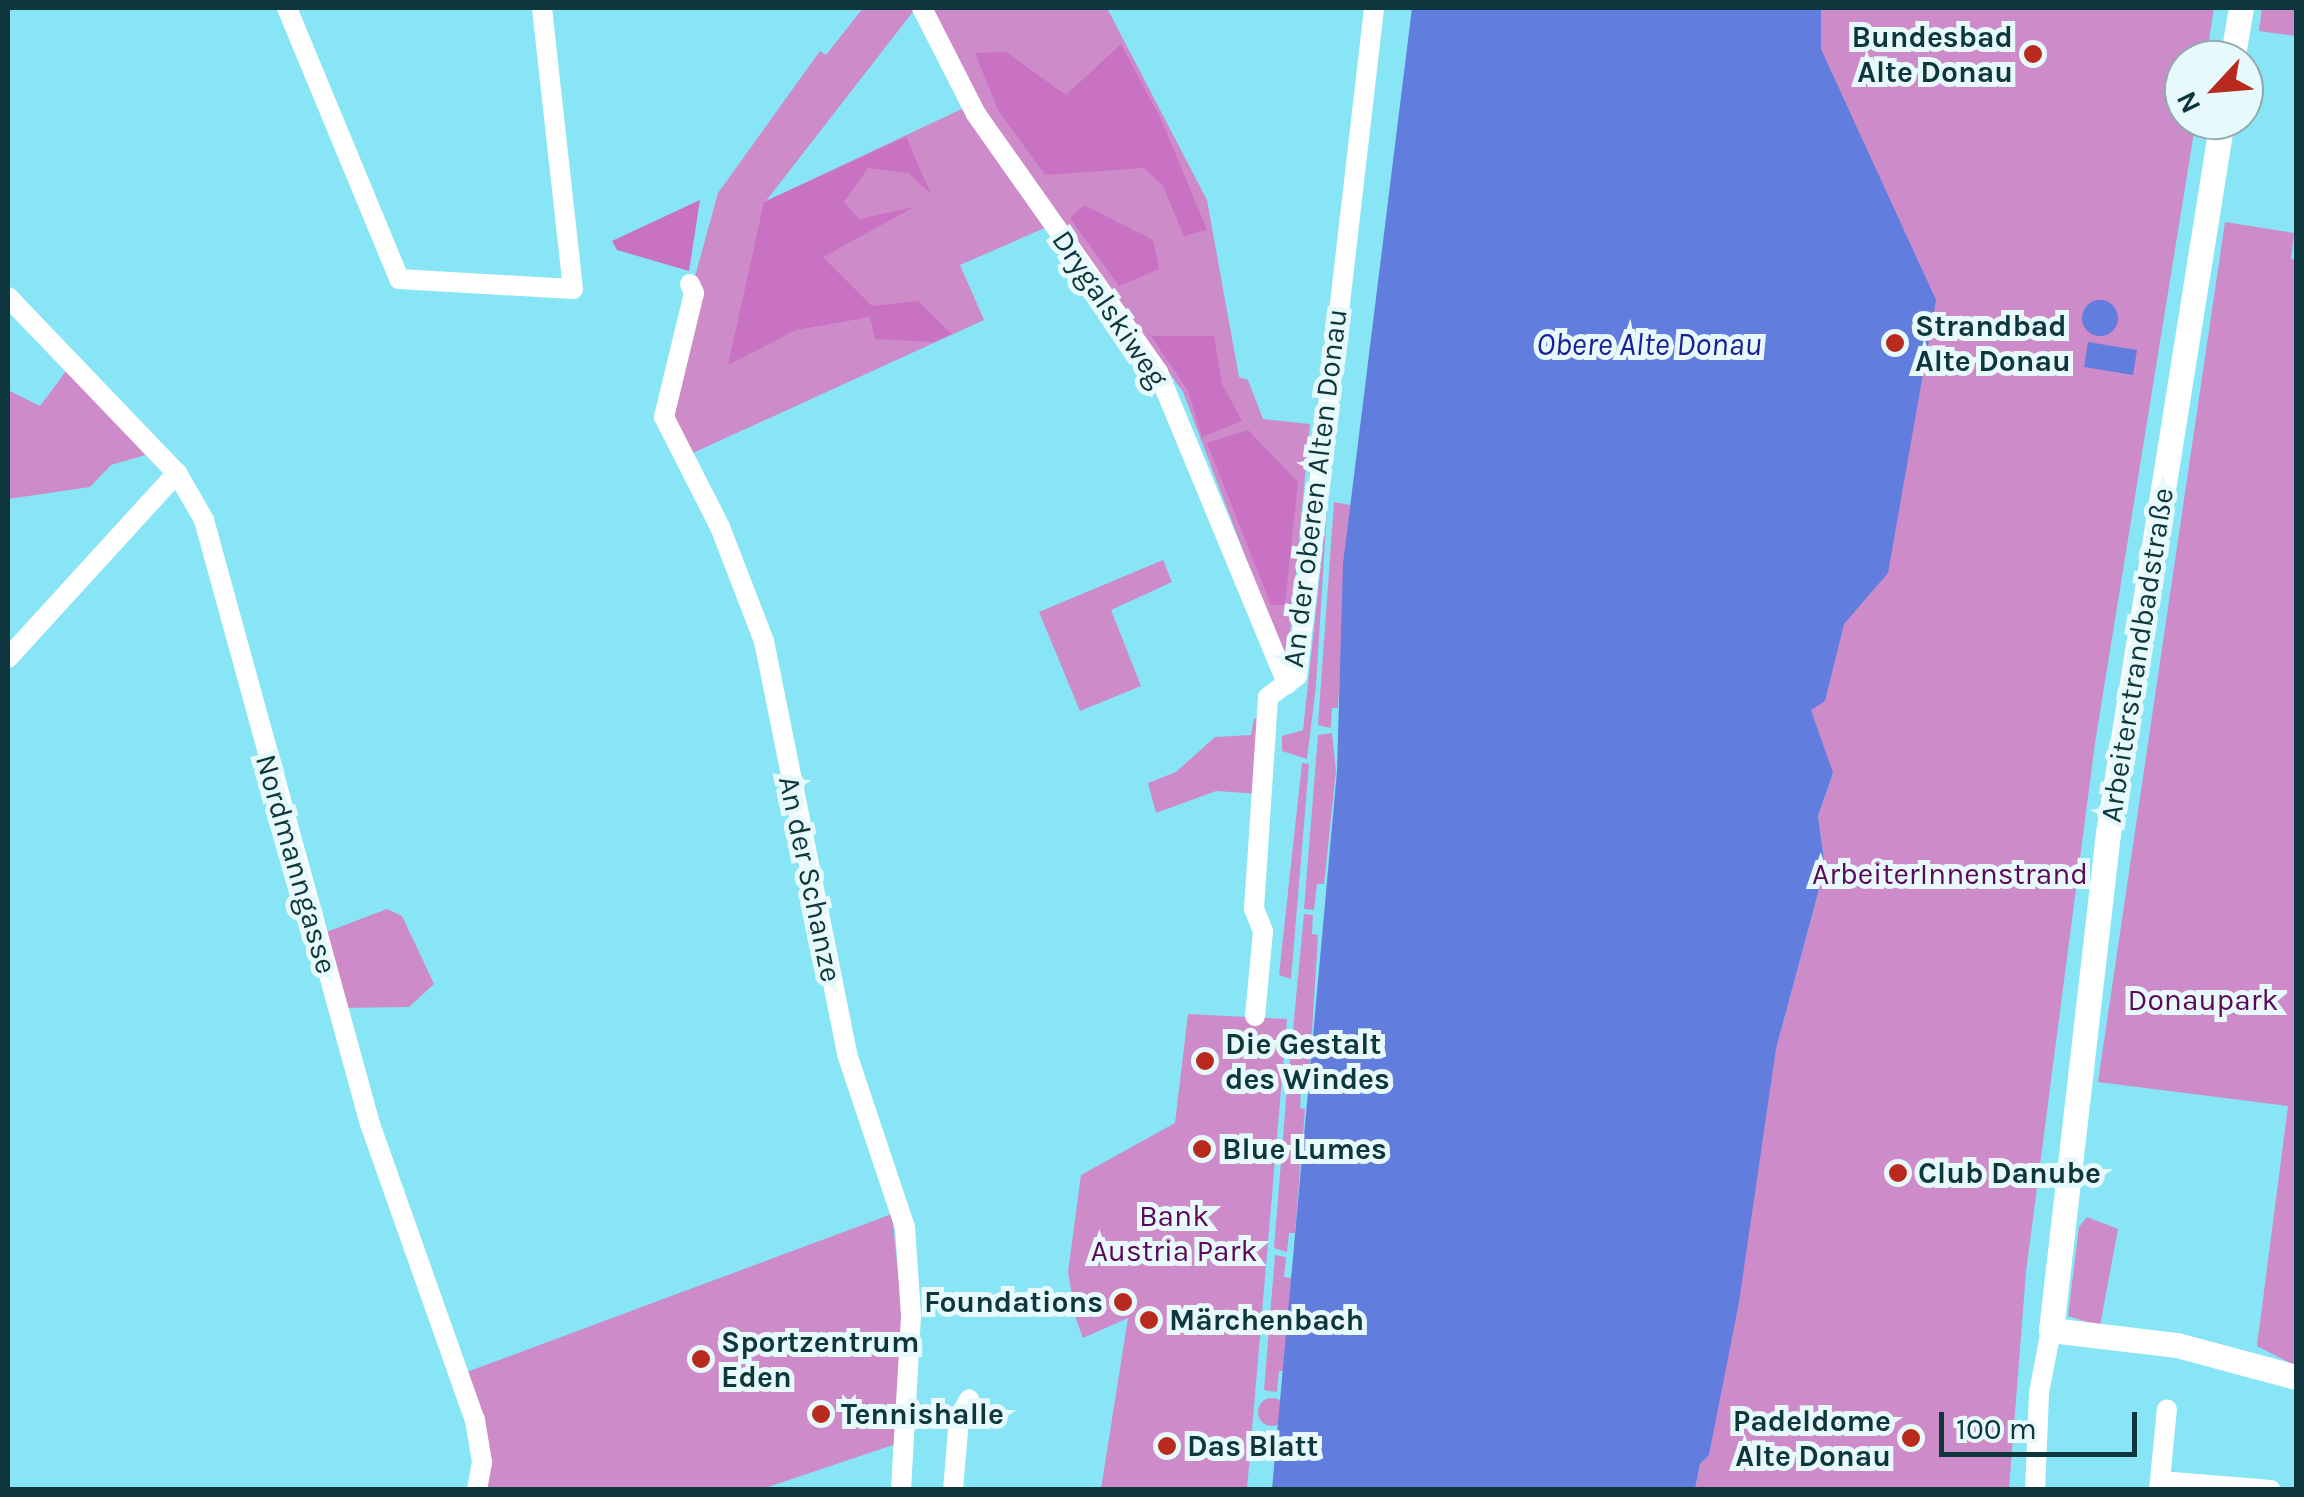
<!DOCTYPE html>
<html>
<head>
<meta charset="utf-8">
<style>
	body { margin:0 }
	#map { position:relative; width:2304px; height:1497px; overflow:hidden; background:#88e5f6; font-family:Karla,sans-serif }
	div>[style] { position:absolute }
	.green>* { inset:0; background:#ce8bc9 }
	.round { border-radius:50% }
	.forest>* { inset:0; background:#c971c2 }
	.water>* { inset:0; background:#617dde }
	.minor>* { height:20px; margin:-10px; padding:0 10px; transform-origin:10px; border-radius:10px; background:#fff }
	.major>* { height:25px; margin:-12.5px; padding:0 12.5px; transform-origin:12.5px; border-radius:12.5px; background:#fff }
	.dots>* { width:28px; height:28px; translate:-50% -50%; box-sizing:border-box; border:5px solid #e8f9fc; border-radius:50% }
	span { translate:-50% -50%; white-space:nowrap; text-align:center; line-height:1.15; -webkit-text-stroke:10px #e8f9fc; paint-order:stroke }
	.poi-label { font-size:30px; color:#0d363d; font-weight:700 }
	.right { translate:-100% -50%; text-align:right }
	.left { translate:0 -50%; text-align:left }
	.street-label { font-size:30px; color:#0d363d }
	.park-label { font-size:30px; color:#5c0859 }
	.water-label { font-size:32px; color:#1b2193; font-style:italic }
	.frame { position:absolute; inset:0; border:10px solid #0d363d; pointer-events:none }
	.north { position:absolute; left:2164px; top:40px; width:100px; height:100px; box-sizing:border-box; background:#e8f9fc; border:2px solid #90abb0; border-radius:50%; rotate:244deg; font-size:28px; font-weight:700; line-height:40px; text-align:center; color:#0d363d }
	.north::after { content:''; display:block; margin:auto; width:35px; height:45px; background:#b82a1d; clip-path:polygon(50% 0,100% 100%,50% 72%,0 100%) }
	.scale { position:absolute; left:1939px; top:1412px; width:198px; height:45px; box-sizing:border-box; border:5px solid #0d363d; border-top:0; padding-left:12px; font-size:30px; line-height:35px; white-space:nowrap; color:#0d363d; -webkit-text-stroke:8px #e8f9fc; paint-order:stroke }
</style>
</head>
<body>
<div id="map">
	<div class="green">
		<div style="clip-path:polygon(863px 8px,915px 9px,766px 201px,966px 107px,1047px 227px,960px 265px,984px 320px,684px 457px,663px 392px,718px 193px,820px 51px,826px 55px)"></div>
		<div style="clip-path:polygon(929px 8px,1107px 8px,1207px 200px,1239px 377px,1248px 380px,1263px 419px,1310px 424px,1287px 667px,1183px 392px,998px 134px)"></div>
		<div style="clip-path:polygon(1683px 8px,2214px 8px,2206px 60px,2184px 60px,2184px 120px,2196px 120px,2095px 743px,2026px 1272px,2009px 1489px,1695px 1489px,1700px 1464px,1709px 1455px,1776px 1049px,1825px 867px,1818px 816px,1833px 773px,1611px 516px)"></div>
		<div style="clip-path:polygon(2262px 8px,2296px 8px,2296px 36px,2259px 31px)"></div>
		<div style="clip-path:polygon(2225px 222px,2294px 233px,2291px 259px,2296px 260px,2296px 1366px,2257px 1346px,2288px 1106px,2098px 1082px)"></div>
		<div style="clip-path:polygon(69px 367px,152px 453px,111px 465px,90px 487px,8px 499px,8px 390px,40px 406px)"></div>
		<div style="clip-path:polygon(1334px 502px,1350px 505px,1338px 708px,1332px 708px,1331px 728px,1318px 725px)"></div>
		<div style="clip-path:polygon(1327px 509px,1316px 686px,1307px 759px,1282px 751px,1282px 736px,1303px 730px)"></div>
		<div style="clip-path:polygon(1163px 560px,1172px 582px,1111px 610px,1141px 686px,1080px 711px,1039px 612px)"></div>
		<div style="clip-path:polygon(1254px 718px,1266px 724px,1260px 794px,1216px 791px,1156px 813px,1148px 783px,1176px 772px,1215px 737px,1251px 735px)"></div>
		<div style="clip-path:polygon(1332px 733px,1336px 771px,1324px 884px,1317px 884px,1314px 910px,1304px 909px,1318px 735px)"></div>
		<div style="clip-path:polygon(1302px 763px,1309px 764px,1291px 979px,1279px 975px)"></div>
		<div style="clip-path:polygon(387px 909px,402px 916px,434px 984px,409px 1007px,341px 1008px,316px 936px)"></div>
		<div style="clip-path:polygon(1304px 914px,1313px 915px,1312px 934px,1318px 935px,1310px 1064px,1303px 1064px,1302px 1084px,1288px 1082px)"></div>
		<div style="clip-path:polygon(1188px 1014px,1287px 1019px,1247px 1489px,1101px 1489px,1128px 1318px,1083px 1338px,1076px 1319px,1068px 1272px,1081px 1175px,1175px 1123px)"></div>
		<div style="clip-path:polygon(1287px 1088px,1301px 1088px,1300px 1108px,1305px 1109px,1295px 1233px,1289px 1233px,1287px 1252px,1274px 1248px)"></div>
		<div style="clip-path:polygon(892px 1214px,904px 1331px,896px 1444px,762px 1489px,483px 1489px,464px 1373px)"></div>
		<div style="clip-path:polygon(2087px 1217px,2118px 1229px,2100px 1326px,2068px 1316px,2079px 1227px)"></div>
		<div style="clip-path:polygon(1275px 1255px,1286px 1257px,1284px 1277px,1291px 1278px,1285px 1371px,1279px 1371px,1277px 1392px,1264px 1390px)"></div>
		<div class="round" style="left:1258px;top:1398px;width:28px;height:28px"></div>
	</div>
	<div class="forest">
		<div style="clip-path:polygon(1121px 44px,1162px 121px,1207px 230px,1184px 236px,1163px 186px,1144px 168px,1045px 175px,998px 110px,975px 53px,1006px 52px,1066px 95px)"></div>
		<div style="clip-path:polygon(906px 137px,931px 194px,908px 173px,868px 168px,844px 202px,859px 219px,914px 207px,823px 257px,872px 306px,918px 301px,952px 334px,933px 342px,875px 339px,870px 317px,796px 330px,728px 365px,764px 202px)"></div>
		<div style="clip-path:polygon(700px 200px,689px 271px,617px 250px,612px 241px)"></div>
		<div style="clip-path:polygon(1084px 205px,1153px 240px,1159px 269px,1119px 286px,1070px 218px)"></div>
		<div style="clip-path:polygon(1151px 336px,1214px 336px,1222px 384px,1242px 421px,1202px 437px,1188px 391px)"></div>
		<div style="clip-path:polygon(1248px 430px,1298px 482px,1285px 605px,1271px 605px,1207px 443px)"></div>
	</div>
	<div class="water">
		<div style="clip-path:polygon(1412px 8px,1821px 8px,1821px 49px,1936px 300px,1888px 573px,1844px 624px,1825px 701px,1811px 710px,1833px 773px,1818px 816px,1825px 867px,1776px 1049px,1739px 1302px,1709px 1455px,1700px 1464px,1695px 1489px,1272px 1489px,1337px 771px,1343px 564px)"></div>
		<div class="round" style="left:2082px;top:300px;width:36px;height:36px"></div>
		<div style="clip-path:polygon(2088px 342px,2137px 350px,2133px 375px,2084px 367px)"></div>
	</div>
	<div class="minor">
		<div style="left:287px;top:8px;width:293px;rotate:67.5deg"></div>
		<div style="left:399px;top:279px;width:174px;rotate:3.3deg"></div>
		<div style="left:573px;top:289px;width:283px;rotate:-96.3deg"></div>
		<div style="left:922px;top:8px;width:119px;rotate:63deg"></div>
		<div style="left:976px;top:114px;width:316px;rotate:54.8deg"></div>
		<div style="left:1158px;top:372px;width:338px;rotate:67.5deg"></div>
		<div style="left:690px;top:284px;width:10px;rotate:66deg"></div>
		<div style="left:694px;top:293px;width:128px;rotate:103.6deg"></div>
		<div style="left:664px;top:417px;width:123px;rotate:63deg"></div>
		<div style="left:720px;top:527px;width:122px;rotate:68.9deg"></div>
		<div style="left:764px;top:641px;width:421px;rotate:78.6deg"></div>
		<div style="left:847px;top:1054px;width:182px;rotate:71.5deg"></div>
		<div style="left:905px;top:1227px;width:89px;rotate:86.1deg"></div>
		<div style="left:911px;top:1316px;width:174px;rotate:93.3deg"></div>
		<div style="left:8px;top:297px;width:244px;rotate:46.2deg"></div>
		<div style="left:177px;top:473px;width:54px;rotate:60.1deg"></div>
		<div style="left:204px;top:520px;width:626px;rotate:74.63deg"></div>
		<div style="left:370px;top:1124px;width:314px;rotate:70.5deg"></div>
		<div style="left:475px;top:1420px;width:43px;rotate:80.5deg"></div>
		<div style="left:482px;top:1462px;width:28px;rotate:100deg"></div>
		<div style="left:8px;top:658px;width:251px;rotate:-47.6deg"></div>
		<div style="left:1255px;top:1016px;width:85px;rotate:-84.6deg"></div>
		<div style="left:1263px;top:931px;width:24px;rotate:-112deg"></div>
		<div style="left:1254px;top:909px;width:212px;rotate:-86.2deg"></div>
		<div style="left:1268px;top:697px;width:36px;rotate:-36deg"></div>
		<div style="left:1297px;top:676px;width:672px;rotate:-83.42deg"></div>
		<div style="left:2160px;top:1481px;width:111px;rotate:4.6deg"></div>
		<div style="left:953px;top:1490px;width:71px;rotate:-85.2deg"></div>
		<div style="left:959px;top:1419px;width:22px;rotate:-63deg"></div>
		<div style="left:2035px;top:1490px;width:97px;rotate:-87.6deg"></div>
		<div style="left:2039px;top:1393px;width:64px;rotate:-79.2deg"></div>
		<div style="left:2159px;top:1490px;width:81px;rotate:-84.4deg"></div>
	</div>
	<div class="major">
		<div style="left:2232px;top:60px;width:53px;rotate:-80.2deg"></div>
		<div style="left:2222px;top:120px;width:722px;rotate:99.08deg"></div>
		<div style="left:2108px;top:833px;width:500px;rotate:96.54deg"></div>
		<div style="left:2051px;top:1330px;width:127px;rotate:6.8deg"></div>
		<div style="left:2177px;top:1345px;width:123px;rotate:15.1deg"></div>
	</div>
	<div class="dots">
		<div style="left:2033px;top:54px;background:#b82a1d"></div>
		<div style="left:1895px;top:343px;background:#b82a1d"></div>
		<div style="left:1205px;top:1061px;background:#b82a1d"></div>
		<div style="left:1202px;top:1149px;background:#b82a1d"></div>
		<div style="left:1898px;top:1173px;background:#b82a1d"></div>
		<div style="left:1123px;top:1302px;background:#b82a1d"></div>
		<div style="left:1149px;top:1320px;background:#b82a1d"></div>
		<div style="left:701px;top:1359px;background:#b82a1d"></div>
		<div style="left:821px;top:1414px;background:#b82a1d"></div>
		<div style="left:1911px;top:1438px;background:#b82a1d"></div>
		<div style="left:1167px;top:1446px;background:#b82a1d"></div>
	</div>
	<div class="poi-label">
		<span class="right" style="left:2013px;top:54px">Bundesbad<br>Alte Donau</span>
		<span class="left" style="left:1915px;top:343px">Strandbad<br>Alte Donau</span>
		<span class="left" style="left:1225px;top:1061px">Die Gestalt<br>des Windes</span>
		<span class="left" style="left:1222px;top:1149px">Blue Lumes</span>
		<span class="left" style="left:1918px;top:1173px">Club Danube</span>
		<span class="right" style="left:1103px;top:1302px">Foundations</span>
		<span class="left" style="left:1169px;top:1320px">Märchenbach</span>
		<span class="left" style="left:721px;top:1359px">Sportzentrum<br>Eden</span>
		<span class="left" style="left:841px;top:1414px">Tennishalle</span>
		<span class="right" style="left:1891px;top:1438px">Padeldome<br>Alte Donau</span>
		<span class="left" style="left:1187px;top:1446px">Das Blatt</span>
	</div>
	<div class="street-label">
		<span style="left:1110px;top:309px;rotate:56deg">Drygalskiweg</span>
		<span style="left:1315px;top:488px;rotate:-83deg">An der oberen Alten Donau</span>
		<span style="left:2137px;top:655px;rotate:-81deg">Arbeiterstrandbadstraße</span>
		<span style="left:296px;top:864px;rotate:74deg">Nordmanngasse</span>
		<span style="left:810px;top:879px;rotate:78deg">An der Schanze</span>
	</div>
	<div class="park-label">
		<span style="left:1950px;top:874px">ArbeiterInnenstrand</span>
		<span style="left:2203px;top:1000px">Donaupark</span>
		<span style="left:1174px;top:1233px">Bank<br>Austria Park</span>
	</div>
	<div class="water-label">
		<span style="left:1649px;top:345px">Obere Alte Donau</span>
	</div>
	<div class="frame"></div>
	<div class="north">N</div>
	<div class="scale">100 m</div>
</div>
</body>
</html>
